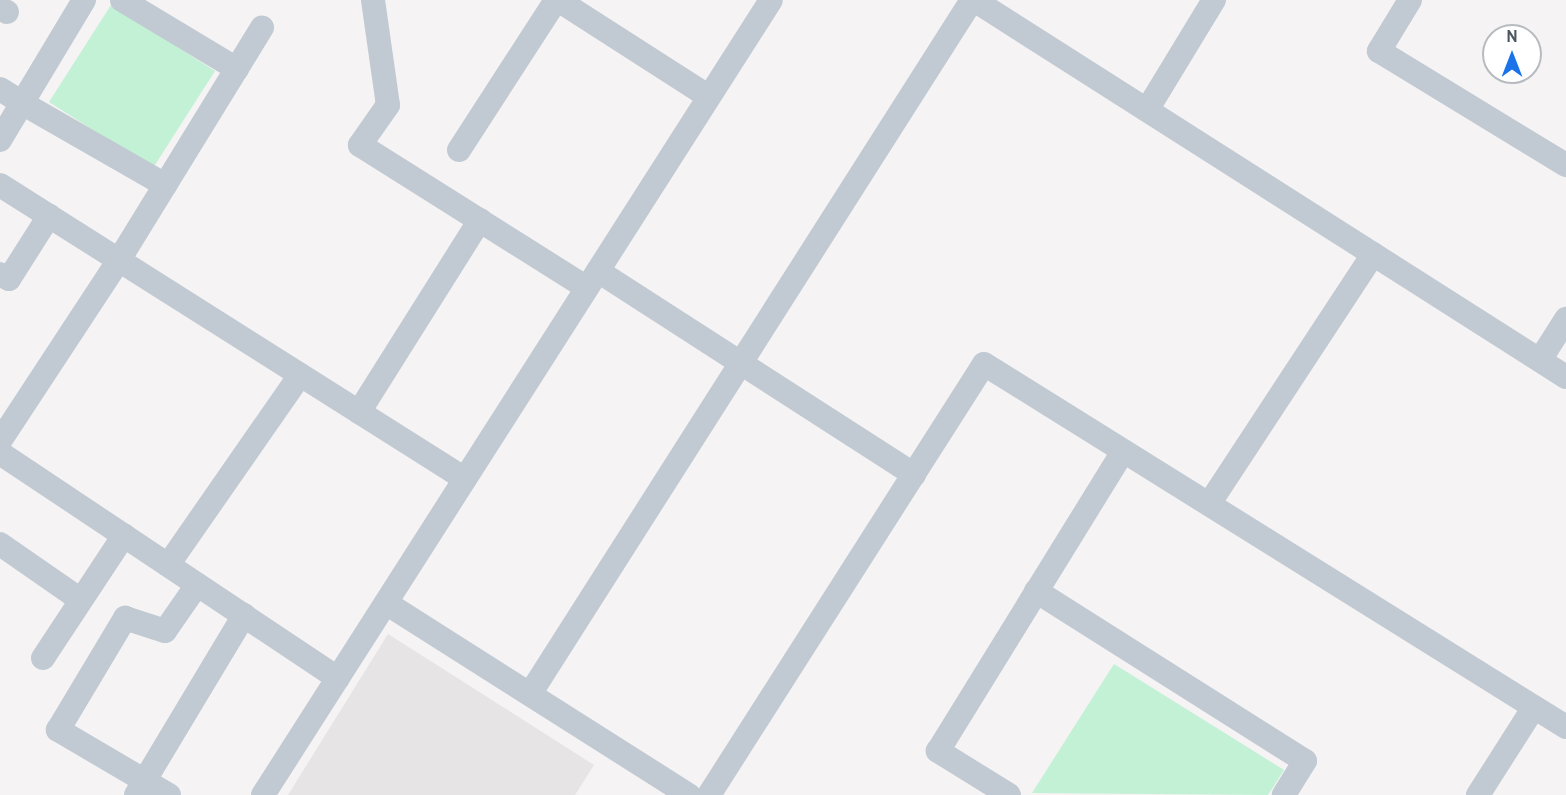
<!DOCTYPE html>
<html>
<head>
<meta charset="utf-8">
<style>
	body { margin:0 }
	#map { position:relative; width:1566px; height:795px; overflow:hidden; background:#f5f3f3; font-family:Overpass,sans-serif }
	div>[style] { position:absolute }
	.education>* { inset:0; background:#e6e4e5 }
	.green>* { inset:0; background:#c3f1d5 }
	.minor>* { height:24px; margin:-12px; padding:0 12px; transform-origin:12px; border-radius:12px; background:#c1cad2 }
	span { translate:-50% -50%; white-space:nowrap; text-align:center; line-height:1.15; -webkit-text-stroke:4.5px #fff; paint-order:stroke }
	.north { position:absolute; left:1482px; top:24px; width:60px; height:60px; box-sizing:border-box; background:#fff; border:2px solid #b7bbc0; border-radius:50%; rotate:0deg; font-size:16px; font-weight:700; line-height:24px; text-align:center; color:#4a5661 }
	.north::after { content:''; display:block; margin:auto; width:21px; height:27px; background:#1a73e8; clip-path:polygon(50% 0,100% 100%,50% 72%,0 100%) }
</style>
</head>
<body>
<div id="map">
	<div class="education">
		<div style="clip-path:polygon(388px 634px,594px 765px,575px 795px,288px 795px)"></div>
	</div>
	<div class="green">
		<div style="clip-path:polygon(111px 5px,215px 71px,153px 168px,49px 102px)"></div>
		<div style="clip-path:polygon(1114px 664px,1284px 770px,1268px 795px,1032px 793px)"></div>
	</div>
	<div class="minor">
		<div style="left:84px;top:0;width:120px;rotate:121deg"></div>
		<div style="left:22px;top:103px;width:165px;rotate:29.8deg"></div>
		<div style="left:122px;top:0;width:134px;rotate:31deg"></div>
		<div style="left:373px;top:0;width:106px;rotate:81.9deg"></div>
		<div style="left:388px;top:105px;width:49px;rotate:125deg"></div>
		<div style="left:360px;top:145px;width:268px;rotate:32.2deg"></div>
		<div style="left:558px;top:0;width:179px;rotate:32.7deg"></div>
		<div style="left:974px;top:0;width:702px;rotate:32.49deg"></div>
		<div style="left:1410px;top:0;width:60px;rotate:121.3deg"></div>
		<div style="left:1379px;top:51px;width:219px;rotate:31.4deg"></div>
		<div style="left:0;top:8px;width:8px;rotate:30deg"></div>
		<div style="left:0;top:89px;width:26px;rotate:32deg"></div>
		<div style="left:22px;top:103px;width:43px;rotate:120.7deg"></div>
		<div style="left:1147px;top:110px;width:129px;rotate:-58.7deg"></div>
		<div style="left:459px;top:150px;width:179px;rotate:-57.1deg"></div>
		<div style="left:0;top:185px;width:550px;rotate:32.3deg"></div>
		<div style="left:598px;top:271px;width:376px;rotate:32.8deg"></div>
		<div style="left:0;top:274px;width:10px;rotate:29deg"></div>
		<div style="left:9px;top:279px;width:75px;rotate:-57.6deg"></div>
		<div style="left:1540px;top:360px;width:49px;rotate:-57.6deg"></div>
		<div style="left:359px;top:412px;width:227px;rotate:-57.8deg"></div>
		<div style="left:0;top:441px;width:217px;rotate:-56.7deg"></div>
		<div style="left:119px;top:260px;width:273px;rotate:-58.4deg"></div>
		<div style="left:0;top:453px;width:406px;rotate:33.7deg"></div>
		<div style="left:1209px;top:504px;width:299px;rotate:-56.7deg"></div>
		<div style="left:0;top:544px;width:98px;rotate:34.7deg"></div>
		<div style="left:168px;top:565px;width:231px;rotate:-55.2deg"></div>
		<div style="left:1036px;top:591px;width:318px;rotate:32.3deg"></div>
		<div style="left:1305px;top:761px;width:40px;rotate:122deg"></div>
		<div style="left:386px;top:603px;width:359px;rotate:32.4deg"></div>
		<div style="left:43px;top:658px;width:147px;rotate:-56.6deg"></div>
		<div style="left:530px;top:694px;width:823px;rotate:-57.51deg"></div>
		<div style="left:136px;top:795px;width:210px;rotate:-59deg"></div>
		<div style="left:169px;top:795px;width:129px;rotate:-149.6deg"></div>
		<div style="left:58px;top:730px;width:131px;rotate:-59.1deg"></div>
		<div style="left:125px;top:618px;width:42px;rotate:18deg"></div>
		<div style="left:165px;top:631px;width:56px;rotate:-55.2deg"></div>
		<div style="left:263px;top:795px;width:943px;rotate:-57.42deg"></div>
		<div style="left:709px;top:795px;width:511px;rotate:-57.46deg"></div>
		<div style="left:984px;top:364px;width:686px;rotate:31.95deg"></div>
		<div style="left:1009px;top:795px;width:84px;rotate:-148.2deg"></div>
		<div style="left:938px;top:751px;width:352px;rotate:-58.3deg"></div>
		<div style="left:1478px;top:795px;width:104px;rotate:-57.5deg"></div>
	</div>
	<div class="north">N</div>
</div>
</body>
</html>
